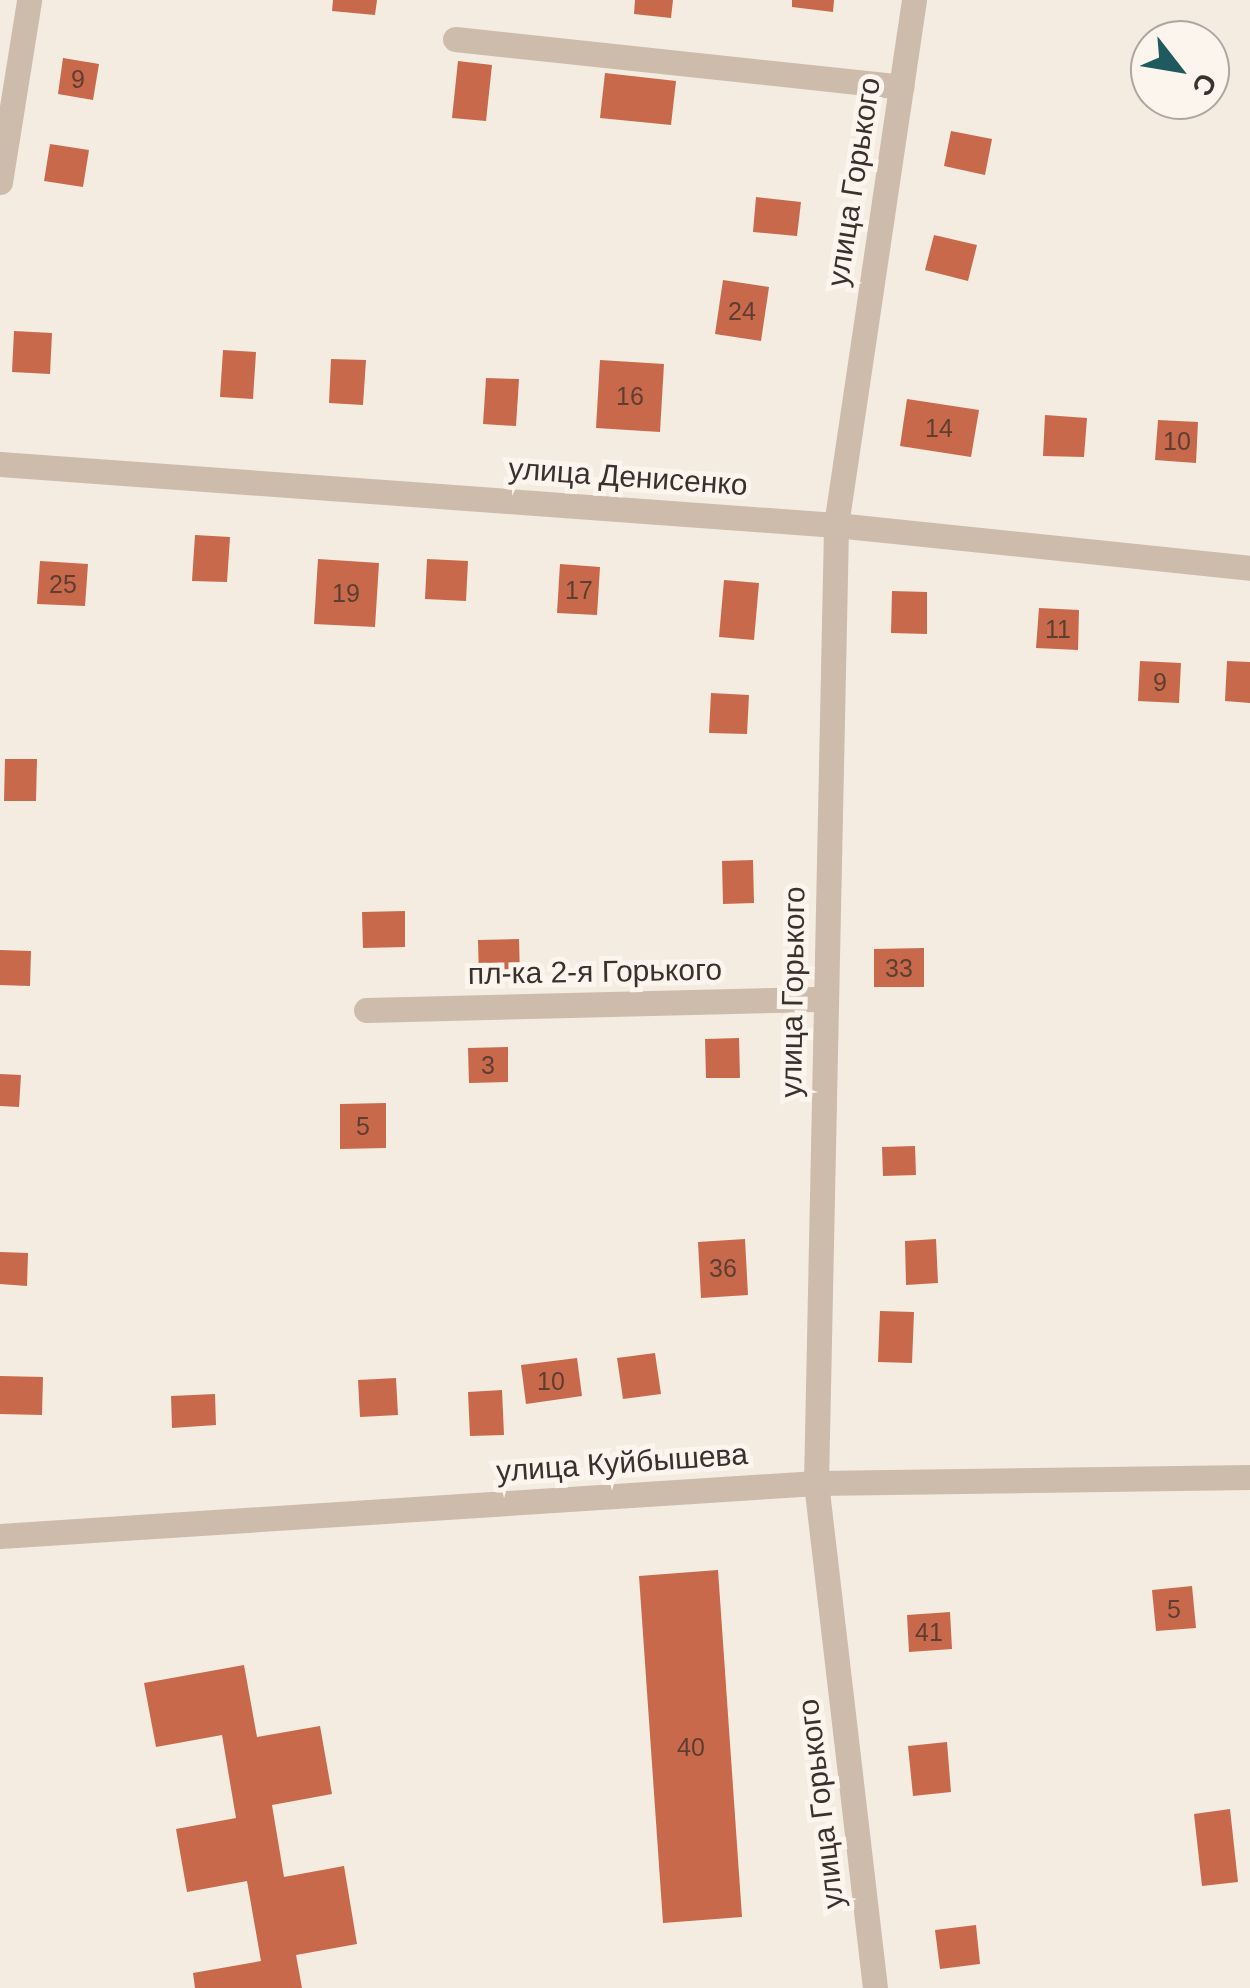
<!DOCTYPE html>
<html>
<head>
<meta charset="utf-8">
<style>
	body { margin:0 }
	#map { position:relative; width:1250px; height:1988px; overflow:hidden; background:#f4ebe1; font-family:Arial,sans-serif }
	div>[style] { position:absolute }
	.building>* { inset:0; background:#c8694b }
	.minor>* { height:25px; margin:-12.5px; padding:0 12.5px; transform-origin:12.5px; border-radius:12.5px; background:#cdbbac }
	span { translate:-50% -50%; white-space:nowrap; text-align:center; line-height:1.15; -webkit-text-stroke:10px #fbf5ee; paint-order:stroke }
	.number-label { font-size:25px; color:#5e3e33 }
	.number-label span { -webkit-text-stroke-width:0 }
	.street-label { font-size:30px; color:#3b302b }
	.north { position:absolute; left:1130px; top:20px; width:100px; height:100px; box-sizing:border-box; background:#fbf5ee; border:2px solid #aea6a0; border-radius:50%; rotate:121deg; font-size:28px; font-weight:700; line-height:40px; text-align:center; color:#3b302b }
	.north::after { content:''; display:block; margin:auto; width:35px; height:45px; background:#1f5a5e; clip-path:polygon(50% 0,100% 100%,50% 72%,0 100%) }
</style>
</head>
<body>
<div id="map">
	<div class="building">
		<div style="clip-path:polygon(333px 0,377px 0,375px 15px,332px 11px)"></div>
		<div style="clip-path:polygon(635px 0,673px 0,671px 18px,634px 14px)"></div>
		<div style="clip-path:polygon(792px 0,834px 0,833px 12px,792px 7px)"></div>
		<div style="clip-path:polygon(63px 58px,99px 64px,93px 100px,58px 94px)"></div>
		<div style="clip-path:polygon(458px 61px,492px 65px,486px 121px,452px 118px)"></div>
		<div style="clip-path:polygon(605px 73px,676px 81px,671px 125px,600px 118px)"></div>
		<div style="clip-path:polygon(951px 131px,992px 139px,985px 175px,944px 166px)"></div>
		<div style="clip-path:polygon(50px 144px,89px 150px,83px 187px,44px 181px)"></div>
		<div style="clip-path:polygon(756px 197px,801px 202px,797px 236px,753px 232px)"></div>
		<div style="clip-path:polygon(934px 235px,977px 245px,968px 281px,925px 270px)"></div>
		<div style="clip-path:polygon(723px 280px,769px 287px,761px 341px,715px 334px)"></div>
		<div style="clip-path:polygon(14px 331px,52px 333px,50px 374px,12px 372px)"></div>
		<div style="clip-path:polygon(223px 350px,256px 352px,253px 399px,220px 397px)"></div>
		<div style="clip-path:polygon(331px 359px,366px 360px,363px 405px,329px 403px)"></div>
		<div style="clip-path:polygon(600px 360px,664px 364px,660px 432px,596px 428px)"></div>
		<div style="clip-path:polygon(486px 378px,519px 379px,516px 426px,483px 424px)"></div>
		<div style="clip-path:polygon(907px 399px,979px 410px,971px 457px,900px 446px)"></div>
		<div style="clip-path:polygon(1045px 415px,1087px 418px,1084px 457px,1043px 456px)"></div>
		<div style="clip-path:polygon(1158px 420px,1198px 422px,1196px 463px,1155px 460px)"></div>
		<div style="clip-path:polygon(195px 535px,230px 537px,227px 582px,192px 581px)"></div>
		<div style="clip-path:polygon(318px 559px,379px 563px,375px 627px,314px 624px)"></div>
		<div style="clip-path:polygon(427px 559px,468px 561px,466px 601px,425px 599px)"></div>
		<div style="clip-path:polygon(40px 561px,88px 564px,85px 606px,37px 604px)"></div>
		<div style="clip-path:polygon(560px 564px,600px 567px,597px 615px,557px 613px)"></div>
		<div style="clip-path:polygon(724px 580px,759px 583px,754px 640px,719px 637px)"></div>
		<div style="clip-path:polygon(892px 591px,927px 592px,927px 634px,891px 633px)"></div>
		<div style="clip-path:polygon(1039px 608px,1079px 610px,1078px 650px,1036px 648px)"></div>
		<div style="clip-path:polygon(1140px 661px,1181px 663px,1179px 703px,1138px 701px)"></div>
		<div style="clip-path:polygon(1227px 661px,1250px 662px,1250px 703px,1225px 701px)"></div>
		<div style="clip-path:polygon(711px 693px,749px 695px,747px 734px,709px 733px)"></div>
		<div style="clip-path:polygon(5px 759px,37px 759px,36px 801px,4px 801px)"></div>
		<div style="clip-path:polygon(753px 860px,754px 903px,723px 904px,722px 861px)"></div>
		<div style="clip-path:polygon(405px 911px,405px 947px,363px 948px,362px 912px)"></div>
		<div style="clip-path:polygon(519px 939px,520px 977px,479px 978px,478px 940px)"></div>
		<div style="clip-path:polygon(924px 948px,924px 987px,874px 987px,874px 949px)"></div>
		<div style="clip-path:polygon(0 950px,31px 951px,30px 986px,0 985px)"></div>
		<div style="clip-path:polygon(739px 1038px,740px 1078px,706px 1078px,705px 1039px)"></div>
		<div style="clip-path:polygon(508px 1047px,508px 1082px,469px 1083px,468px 1048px)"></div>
		<div style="clip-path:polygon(0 1074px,21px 1075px,19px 1107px,0 1106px)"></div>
		<div style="clip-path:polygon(386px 1103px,386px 1148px,340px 1149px,340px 1104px)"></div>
		<div style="clip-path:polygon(915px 1146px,916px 1175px,883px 1176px,882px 1147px)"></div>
		<div style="clip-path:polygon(745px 1239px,748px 1295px,701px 1298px,698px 1242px)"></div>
		<div style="clip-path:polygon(936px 1239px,938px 1283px,906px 1285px,905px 1241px)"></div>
		<div style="clip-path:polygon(0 1252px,28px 1253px,27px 1286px,0 1284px)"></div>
		<div style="clip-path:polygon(880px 1311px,914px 1312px,912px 1363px,878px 1362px)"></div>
		<div style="clip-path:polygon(655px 1353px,661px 1394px,623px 1399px,617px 1358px)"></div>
		<div style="clip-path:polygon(577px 1358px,582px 1396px,526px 1404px,521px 1365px)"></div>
		<div style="clip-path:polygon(0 1376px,43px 1377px,42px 1415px,0 1414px)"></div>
		<div style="clip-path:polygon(396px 1378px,398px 1415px,360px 1417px,358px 1380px)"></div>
		<div style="clip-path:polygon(502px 1390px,504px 1435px,470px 1436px,468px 1392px)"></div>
		<div style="clip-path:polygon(215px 1394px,216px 1425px,172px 1428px,171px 1396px)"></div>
		<div style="clip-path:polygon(718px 1570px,742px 1917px,663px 1923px,639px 1576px)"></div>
		<div style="clip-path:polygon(1192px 1586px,1196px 1628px,1156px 1631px,1152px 1590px)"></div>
		<div style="clip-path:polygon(950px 1612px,952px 1649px,909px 1652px,907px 1615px)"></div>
		<div style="clip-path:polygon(244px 1665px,257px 1737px,320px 1726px,332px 1794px,272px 1805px,284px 1877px,344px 1866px,357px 1944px,296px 1955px,302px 1988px,195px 1988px,193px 1973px,261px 1961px,247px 1881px,187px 1892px,176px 1829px,236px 1818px,222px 1735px,156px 1747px,144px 1683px)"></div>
		<div style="clip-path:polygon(947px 1742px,951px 1792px,913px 1796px,908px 1746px)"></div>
		<div style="clip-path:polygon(1230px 1809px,1238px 1882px,1202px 1886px,1194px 1814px)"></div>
		<div style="clip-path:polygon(976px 1925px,980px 1964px,940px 1969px,935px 1930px)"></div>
	</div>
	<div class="minor">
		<div style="left:455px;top:39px;width:449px;rotate:6.1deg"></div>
		<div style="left:0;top:182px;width:184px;rotate:-80.9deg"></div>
		<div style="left:0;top:464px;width:838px;rotate:4.17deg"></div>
		<div style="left:836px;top:525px;width:416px;rotate:5.9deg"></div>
		<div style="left:366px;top:1010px;width:460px;rotate:-1.4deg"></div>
		<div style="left:0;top:1536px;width:818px;rotate:-3.72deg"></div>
		<div style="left:816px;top:1483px;width:434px;rotate:-0.8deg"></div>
		<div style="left:875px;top:1988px;width:508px;rotate:-96.66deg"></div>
		<div style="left:816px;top:1483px;width:958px;rotate:-88.8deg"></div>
		<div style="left:836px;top:525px;width:531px;rotate:-81.55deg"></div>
	</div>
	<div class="number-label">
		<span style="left:78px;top:79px">9</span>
		<span style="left:742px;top:311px">24</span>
		<span style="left:630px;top:396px">16</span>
		<span style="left:939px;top:428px">14</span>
		<span style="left:1177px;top:441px">10</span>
		<span style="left:63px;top:584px">25</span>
		<span style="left:579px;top:590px">17</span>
		<span style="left:346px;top:593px">19</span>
		<span style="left:1058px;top:629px">11</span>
		<span style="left:1160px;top:682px">9</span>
		<span style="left:899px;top:968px">33</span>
		<span style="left:488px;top:1065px">3</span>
		<span style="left:363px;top:1126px">5</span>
		<span style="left:723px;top:1268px">36</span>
		<span style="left:551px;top:1381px">10</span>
		<span style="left:1174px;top:1609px">5</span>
		<span style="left:929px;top:1632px">41</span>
		<span style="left:691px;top:1747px">40</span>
	</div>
	<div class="street-label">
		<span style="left:854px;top:182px;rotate:-81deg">улица Горького</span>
		<span style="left:628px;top:477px;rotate:4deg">улица Денисенко</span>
		<span style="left:595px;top:972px;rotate:-1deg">пл-ка 2-я Горького</span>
		<span style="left:793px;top:992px;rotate:-89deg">улица Горького</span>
		<span style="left:622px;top:1463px;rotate:-4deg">улица Куйбышева</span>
		<span style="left:821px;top:1804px;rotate:-97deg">улица Горького</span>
	</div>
	<div class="north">С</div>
</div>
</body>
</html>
